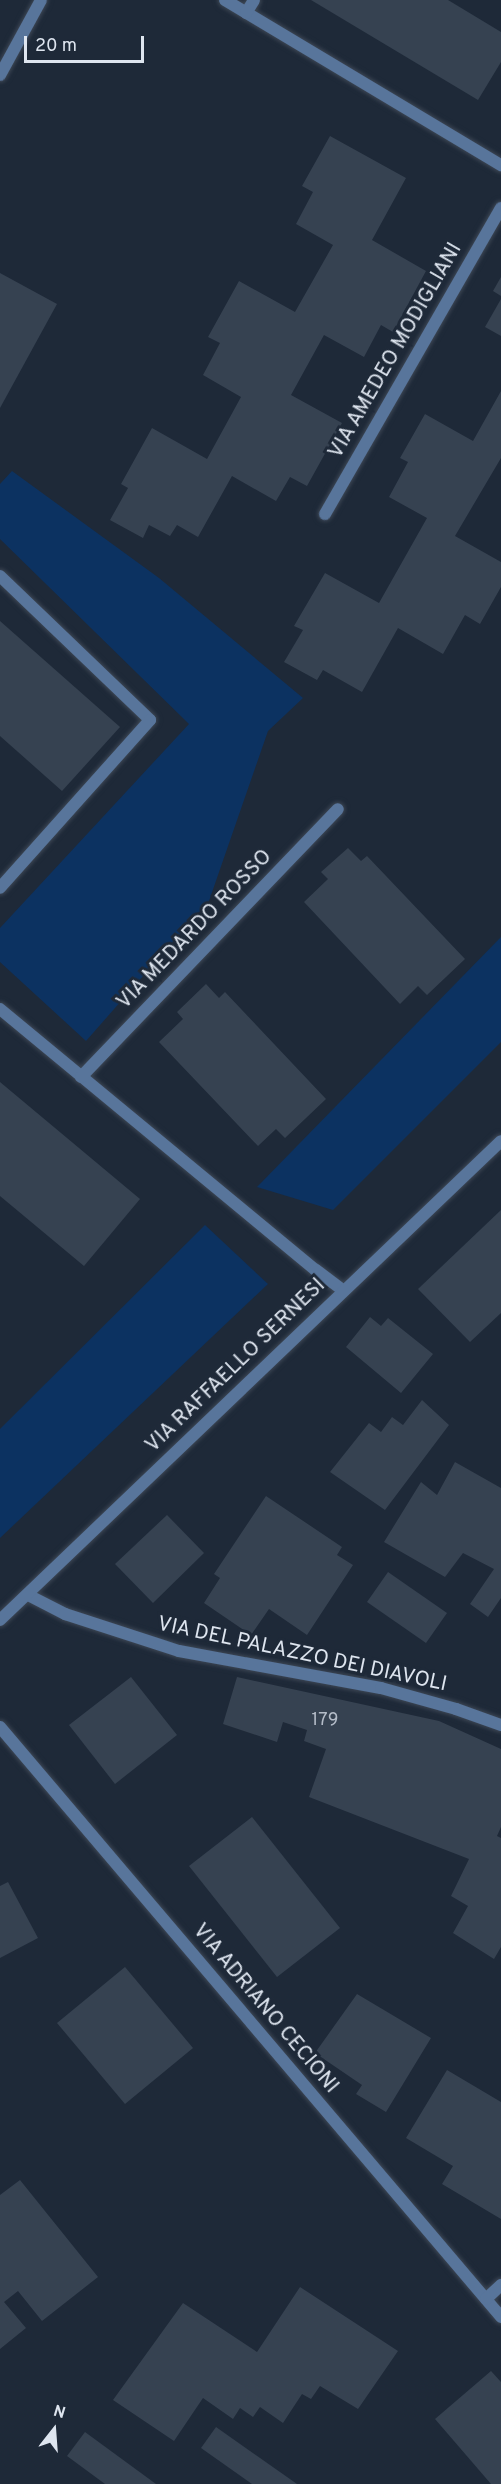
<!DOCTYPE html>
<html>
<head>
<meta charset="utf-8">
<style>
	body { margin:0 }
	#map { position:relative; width:501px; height:2484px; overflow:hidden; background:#1e2938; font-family:Overpass,sans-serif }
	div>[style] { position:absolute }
	.green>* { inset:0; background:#0c3261 }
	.building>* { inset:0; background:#364251 }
	.roads { filter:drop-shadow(0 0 2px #3d4755) drop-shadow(0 0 2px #3d4755) }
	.street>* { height:12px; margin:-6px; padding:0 6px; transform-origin:6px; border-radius:6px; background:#58759b }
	span { translate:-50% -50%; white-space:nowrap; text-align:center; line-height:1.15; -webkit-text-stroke:6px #1e2938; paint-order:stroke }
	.number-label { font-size:18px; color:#b4bcc8 }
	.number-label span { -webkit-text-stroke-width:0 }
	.street-label { font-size:21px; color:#dee5ef }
	.north { position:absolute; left:24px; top:2400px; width:60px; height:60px; -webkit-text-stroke:4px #1e2938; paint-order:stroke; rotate:17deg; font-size:16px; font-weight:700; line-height:24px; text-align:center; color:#dee5ef }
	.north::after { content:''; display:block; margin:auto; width:21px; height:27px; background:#dee5ef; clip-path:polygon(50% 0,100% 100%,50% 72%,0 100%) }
	.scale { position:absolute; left:24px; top:36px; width:120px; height:27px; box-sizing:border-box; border:3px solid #dee5ef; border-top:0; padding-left:8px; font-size:18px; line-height:21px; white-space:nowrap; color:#dee5ef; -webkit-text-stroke:4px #1e2938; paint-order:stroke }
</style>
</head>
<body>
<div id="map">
	<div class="green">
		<div style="clip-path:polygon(12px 471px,159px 578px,303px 698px,268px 731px,209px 901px,86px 1041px,0 962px,0 928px,189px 724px,0 539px,0 484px)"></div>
		<div style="clip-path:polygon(501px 937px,501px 1042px,333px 1210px,257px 1187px)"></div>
		<div style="clip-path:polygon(205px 1225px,268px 1284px,0 1538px,0 1429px)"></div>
	</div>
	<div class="building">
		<div style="clip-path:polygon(311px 0,448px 0,501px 32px,501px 62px,478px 100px)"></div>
		<div style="clip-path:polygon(330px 136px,406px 178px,372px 240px,426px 271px,393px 332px,381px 325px,364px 357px,324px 335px,291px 395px,342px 423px,307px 486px,290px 477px,276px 501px,232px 476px,198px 537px,177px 525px,170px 536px,149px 525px,143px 538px,110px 520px,128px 488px,121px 484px,152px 428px,207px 459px,241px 397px,203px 375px,220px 343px,208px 337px,239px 281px,295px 312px,333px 245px,296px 224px,313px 192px,302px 186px)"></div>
		<div style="clip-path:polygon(0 273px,57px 304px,0 408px)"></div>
		<div style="clip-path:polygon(501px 277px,501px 296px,493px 291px)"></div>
		<div style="clip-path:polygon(501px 299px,501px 336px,485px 327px)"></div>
		<div style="clip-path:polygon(501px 391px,501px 458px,455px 536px,501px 562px,501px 587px,480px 624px,465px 615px,443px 654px,398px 628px,362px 692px,323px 670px,317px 680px,284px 662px,303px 630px,294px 626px,325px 573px,379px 603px,427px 518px,389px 497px,408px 462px,400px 458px,425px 414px,473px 441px)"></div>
		<div style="clip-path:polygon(0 621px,120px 727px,62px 791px,0 736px)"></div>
		<div style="clip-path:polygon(348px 848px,361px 861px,367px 856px,465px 959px,427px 995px,418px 986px,400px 1004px,304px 902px,328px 879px,321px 872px)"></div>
		<div style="clip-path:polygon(206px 984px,219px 998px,225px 992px,326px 1099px,285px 1138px,276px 1129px,258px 1146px,159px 1042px,183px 1019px,177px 1012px)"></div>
		<div style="clip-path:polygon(0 1082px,140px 1199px,84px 1266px,0 1196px)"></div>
		<div style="clip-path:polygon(501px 1210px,501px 1313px,470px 1342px,418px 1289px)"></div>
		<div style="clip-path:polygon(370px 1317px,381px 1326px,388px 1318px,433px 1354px,401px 1393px,346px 1347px)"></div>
		<div style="clip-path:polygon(422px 1400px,449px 1425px,385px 1510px,330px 1472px,369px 1423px,381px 1432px,392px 1417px,403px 1425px)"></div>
		<div style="clip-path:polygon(455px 1462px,501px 1488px,501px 1598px,488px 1617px,470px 1604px,494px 1569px,463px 1553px,445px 1577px,384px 1542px,421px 1482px,437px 1495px)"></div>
		<div style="clip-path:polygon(266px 1496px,342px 1547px,337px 1555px,353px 1565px,307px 1635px,269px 1609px,251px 1635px,204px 1603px,220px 1578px,214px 1574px)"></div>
		<div style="clip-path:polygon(167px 1515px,204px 1553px,153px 1603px,115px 1564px)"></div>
		<div style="clip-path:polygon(388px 1572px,447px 1613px,426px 1643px,367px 1602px)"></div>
		<div style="clip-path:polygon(131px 1677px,177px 1735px,115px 1784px,69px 1725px)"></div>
		<div style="clip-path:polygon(237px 1677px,439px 1721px,501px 1749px,501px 1827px,497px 1836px,501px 1838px,501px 1947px,494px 1959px,453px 1933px,468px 1906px,451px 1896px,469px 1859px,309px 1797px,326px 1749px,304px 1741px,307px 1730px,283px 1722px,277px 1742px,223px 1724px)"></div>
		<div style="clip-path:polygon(252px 1817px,340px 1928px,277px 1977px,189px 1866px)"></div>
		<div style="clip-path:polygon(8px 1882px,38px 1938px,0 1958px,0 1886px)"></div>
		<div style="clip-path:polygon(125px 1967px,193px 2048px,125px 2104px,57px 2023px)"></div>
		<div style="clip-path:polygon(357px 1994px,431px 2038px,386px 2112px,356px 2094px,362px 2085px,315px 2053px)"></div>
		<div style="clip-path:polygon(447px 2070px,501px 2102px,501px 2219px,442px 2184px,453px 2166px,406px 2138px)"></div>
		<div style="clip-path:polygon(20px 2180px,98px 2277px,42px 2321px,18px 2291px,4px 2302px,26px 2328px,0 2349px,0 2195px)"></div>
		<div style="clip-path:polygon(300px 2287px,398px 2351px,358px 2409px,320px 2386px,311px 2399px,302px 2394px,283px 2423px,260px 2407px,253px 2417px,240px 2408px,233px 2419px,203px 2398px,174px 2441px,113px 2400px,183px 2303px,257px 2352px)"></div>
		<div style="clip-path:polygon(491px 2371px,501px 2382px,501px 2484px,491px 2484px,435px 2419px)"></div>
		<div style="clip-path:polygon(216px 2427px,297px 2484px,252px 2484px,201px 2448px)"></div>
		<div style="clip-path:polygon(85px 2432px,156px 2484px,105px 2484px,67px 2456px)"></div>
	</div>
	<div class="roads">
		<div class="street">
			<div style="left:225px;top:0;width:322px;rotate:30.9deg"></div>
			<div style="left:246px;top:13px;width:15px;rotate:-58deg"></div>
			<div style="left:0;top:75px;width:85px;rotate:-61.3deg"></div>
			<div style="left:325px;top:514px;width:353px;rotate:-60.1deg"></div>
			<div style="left:0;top:576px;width:208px;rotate:43.8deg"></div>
			<div style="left:150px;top:720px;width:225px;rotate:131.8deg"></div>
			<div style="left:0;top:1009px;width:410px;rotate:39.6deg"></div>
			<div style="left:316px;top:1270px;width:34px;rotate:37deg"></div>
			<div style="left:81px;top:1077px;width:371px;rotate:-46.2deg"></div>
			<div style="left:28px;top:1595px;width:42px;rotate:27.2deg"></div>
			<div style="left:65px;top:1614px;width:120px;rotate:18deg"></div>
			<div style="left:179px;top:1651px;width:205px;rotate:10.4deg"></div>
			<div style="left:381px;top:1688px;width:78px;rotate:15.6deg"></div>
			<div style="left:456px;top:1709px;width:48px;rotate:19.6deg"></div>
			<div style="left:0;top:1620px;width:693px;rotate:-43.71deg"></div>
			<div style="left:0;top:1727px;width:774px;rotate:49.66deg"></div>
			<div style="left:486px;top:2299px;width:21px;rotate:-43deg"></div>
		</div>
	</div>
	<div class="number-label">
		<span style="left:325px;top:1721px">179</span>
	</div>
	<div class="street-label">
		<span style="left:396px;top:351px;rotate:-60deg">VIA AMEDEO MODIGLIANI</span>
		<span style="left:195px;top:930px;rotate:-46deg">VIA MEDARDO ROSSO</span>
		<span style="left:236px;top:1366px;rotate:-44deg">VIA RAFFAELLO SERNESI</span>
		<span style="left:302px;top:1655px;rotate:12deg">VIA DEL PALAZZO DEI DIAVOLI</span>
		<span style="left:265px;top:2009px;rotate:50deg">VIA ADRIANO CECIONI</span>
	</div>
	<div class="north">N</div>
	<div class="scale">20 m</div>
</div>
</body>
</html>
